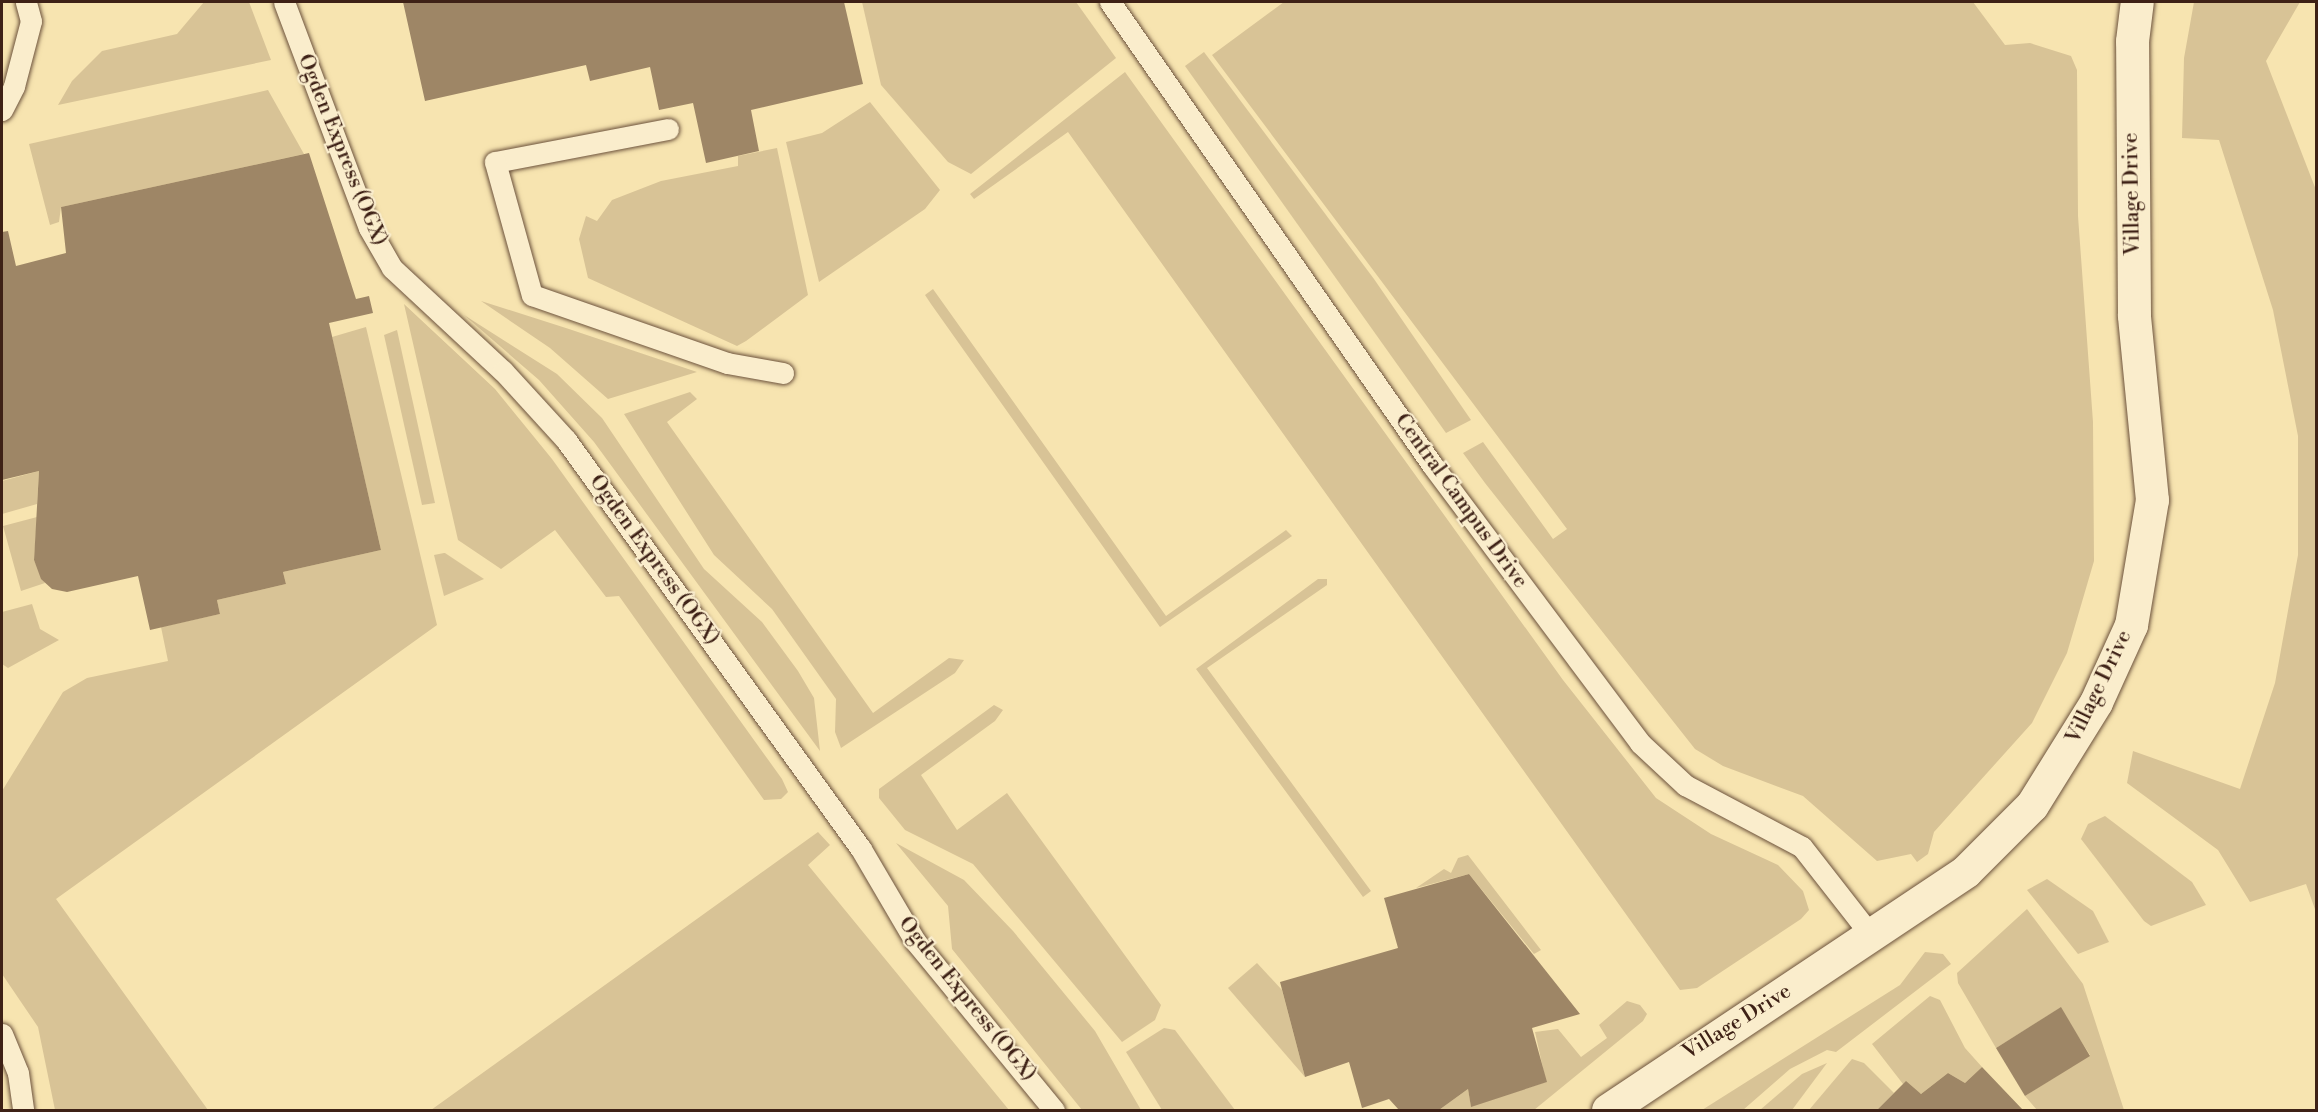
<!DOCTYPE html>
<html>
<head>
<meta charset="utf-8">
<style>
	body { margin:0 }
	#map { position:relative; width:2318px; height:1112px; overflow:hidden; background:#f7e4b0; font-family:"Libre Bodoni",serif }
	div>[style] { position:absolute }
	.green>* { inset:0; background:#d8c396 }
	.building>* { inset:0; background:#9e8666 }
	.roads { filter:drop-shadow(0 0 2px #6c523c) drop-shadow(0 0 2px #6c523c) }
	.lane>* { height:21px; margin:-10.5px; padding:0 10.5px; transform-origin:10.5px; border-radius:10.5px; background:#faedcc }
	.secondary>* { height:33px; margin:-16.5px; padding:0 16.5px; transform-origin:16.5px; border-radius:16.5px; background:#faedcc }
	span { translate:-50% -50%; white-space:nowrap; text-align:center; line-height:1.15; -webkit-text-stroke:4.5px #faedcc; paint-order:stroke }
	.street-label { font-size:21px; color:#3e2116 }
	.frame { position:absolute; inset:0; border:3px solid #3e2116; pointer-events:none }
</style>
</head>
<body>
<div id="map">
	<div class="green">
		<div style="clip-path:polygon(204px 2px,249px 2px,271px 60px,58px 105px,72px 81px,102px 51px,177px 34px)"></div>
		<div style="clip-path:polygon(862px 2px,1076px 2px,1116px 58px,971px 174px,948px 162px,881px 85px)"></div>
		<div style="clip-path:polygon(1284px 2px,1973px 2px,2005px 45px,2030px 43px,2071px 56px,2077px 70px,2078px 216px,2093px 422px,2094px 561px,2067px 653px,2032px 723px,1934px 832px,1928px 854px,1917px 862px,1911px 854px,1877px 861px,1803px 796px,1723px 766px,1695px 749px,1485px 483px,1463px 453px,1483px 442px,1553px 539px,1567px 529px,1212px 55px)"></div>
		<div style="clip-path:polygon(2194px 2px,2300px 2px,2266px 61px,2316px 190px,2316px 912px,2306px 884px,2250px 902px,2218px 850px,2127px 783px,2133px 751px,2240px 789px,2275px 683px,2298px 555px,2298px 436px,2273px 310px,2219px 140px,2182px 138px,2184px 58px)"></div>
		<div style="clip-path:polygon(1204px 52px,1374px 279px,1471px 420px,1446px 433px,1185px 66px)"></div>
		<div style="clip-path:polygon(1125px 72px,1563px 680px,1656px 798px,1711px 834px,1778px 865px,1803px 891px,1809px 910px,1801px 919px,1697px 988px,1680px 990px,1068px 132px,974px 199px,970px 194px)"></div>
		<div style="clip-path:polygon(268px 90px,304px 154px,61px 207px,59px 222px,50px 225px,29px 144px)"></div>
		<div style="clip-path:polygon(870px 102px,940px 190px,925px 209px,819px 282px,786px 142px,822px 133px)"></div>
		<div style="clip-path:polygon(777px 148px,808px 295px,746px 341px,737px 346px,588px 278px,579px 239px,586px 216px,597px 221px,612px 200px,661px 181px,738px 166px,738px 156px)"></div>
		<div style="clip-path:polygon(933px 289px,1166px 616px,1286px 530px,1292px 536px,1160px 627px,931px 304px,925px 295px)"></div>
		<div style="clip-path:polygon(481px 301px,569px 329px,697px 372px,608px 399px,550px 348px)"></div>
		<div style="clip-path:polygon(404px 304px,495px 389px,552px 459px,782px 779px,788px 792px,781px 799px,764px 800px,619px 596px,606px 597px,555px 530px,501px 569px,458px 540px)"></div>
		<div style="clip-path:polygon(464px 315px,557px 374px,602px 418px,704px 569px,762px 622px,798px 671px,814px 698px,820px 751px,594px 442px,539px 380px)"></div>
		<div style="clip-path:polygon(366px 327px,437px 625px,56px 899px,208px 1110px,55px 1110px,38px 1027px,2px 974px,2px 791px,63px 692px,87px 678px,168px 661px,161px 627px,220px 614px,217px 600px,286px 584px,283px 572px,381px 550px,332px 337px)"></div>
		<div style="clip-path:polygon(397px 330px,435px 503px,422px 505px,384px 335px)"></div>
		<div style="clip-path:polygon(690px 392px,697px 399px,667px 422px,873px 713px,949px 658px,964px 660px,955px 673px,841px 748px,835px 732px,836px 699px,772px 609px,714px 555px,624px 414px)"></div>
		<div style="clip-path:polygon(39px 471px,37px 504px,2px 514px,2px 481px)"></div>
		<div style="clip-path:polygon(37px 517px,34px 560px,45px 583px,21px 591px,3px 526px)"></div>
		<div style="clip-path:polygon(444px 553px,445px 553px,484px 579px,444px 596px,434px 555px)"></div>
		<div style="clip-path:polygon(1318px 579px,1327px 579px,1327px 585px,1207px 668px,1371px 891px,1363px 897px,1196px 669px)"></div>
		<div style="clip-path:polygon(32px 604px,40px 629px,59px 640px,8px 668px,2px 664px,2px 612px)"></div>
		<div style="clip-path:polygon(994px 705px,1003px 710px,995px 721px,921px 775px,957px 830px,1007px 793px,1161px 1005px,1155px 1020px,1122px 1042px,973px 864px,905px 830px,879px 798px,879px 789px)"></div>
		<div style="clip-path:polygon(2105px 816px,2192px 882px,2206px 905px,2151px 926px,2144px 921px,2081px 839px,2088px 824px)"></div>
		<div style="clip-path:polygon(818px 832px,830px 845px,808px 865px,1009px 1110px,431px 1110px)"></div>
		<div style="clip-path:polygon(896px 843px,964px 880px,1013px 931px,1095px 1031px,1141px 1110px,1082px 1110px,952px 949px,948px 906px)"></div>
		<div style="clip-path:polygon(1468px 855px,1541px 950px,1534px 954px,1469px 874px,1416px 888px,1444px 869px,1451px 873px,1458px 858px)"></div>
		<div style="clip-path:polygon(2047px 879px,2093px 911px,2109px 942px,2078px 954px,2027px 890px)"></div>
		<div style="clip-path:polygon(2027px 909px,2083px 984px,2124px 1110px,2037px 1110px,2025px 1096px,2090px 1055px,2060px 1008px,1996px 1048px,1958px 983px,1957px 973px)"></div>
		<div style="clip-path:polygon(1925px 952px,1943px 954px,1951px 964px,1836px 1052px,1827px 1050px,1790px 1069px,1743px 1110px,1702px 1110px,1900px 985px)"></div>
		<div style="clip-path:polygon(1257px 963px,1282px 990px,1305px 1077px,1228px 988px)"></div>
		<div style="clip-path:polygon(1930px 996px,1940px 1000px,1965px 1048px,1982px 1067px,1965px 1083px,1948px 1073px,1921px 1094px,1903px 1084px,1872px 1044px)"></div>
		<div style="clip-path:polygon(1627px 1001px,1640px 1005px,1647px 1014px,1643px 1021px,1534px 1110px,1439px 1110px,1468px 1089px,1471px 1106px,1546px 1082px,1535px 1032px,1558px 1029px,1581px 1057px,1607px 1038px,1599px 1025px)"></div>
		<div style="clip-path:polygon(1164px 1028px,1175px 1030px,1235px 1110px,1162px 1110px,1126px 1052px)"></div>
		<div style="clip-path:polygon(1852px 1059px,1864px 1063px,1894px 1093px,1877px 1110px,1809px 1110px)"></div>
		<div style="clip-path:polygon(1827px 1063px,1792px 1110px,1760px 1110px,1802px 1074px)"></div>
	</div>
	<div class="building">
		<div style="clip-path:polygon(403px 2px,844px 2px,863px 84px,751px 110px,759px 151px,706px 163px,693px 103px,659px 110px,650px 67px,590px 81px,586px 65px,425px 101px)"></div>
		<div style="clip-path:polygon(309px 153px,356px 299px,369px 296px,373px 313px,329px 323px,381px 550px,283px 572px,286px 584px,217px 600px,220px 614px,150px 630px,138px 576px,67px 592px,52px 589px,41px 579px,34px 560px,39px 471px,2px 480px,2px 232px,8px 231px,16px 266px,66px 253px,61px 207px)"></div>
		<div style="clip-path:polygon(1469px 874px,1580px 1014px,1532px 1028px,1547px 1082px,1471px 1107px,1468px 1089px,1439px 1110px,1399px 1110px,1389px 1099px,1362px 1108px,1349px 1062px,1305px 1077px,1280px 982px,1398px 948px,1384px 898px)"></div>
		<div style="clip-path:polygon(2061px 1007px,2090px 1056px,2025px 1096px,1996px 1048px)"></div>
		<div style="clip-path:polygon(1982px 1067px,2023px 1110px,1877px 1110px,1906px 1081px,1921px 1094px,1948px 1073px,1965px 1083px)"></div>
	</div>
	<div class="roads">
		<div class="lane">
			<div style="left:284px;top:2px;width:241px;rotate:69.4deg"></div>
			<div style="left:369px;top:228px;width:46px;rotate:60.1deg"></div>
			<div style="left:392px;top:268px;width:151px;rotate:42.9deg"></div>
			<div style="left:503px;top:371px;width:93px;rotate:47.6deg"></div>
			<div style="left:566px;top:440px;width:504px;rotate:54.2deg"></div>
			<div style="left:861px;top:849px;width:107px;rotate:59.6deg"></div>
			<div style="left:915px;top:941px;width:219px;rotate:50.6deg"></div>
			<div style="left:1110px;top:2px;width:565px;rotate:55.16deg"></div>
			<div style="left:1433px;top:466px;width:346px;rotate:53.2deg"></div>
			<div style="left:1640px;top:743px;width:62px;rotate:43deg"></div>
			<div style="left:1685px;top:785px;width:132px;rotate:27.9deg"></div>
			<div style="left:1802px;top:847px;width:115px;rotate:52deg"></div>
			<div style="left:2px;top:110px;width:27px;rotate:-63deg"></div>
			<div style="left:14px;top:86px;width:67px;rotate:-75.3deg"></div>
			<div style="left:31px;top:21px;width:20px;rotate:-105deg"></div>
			<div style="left:668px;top:129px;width:176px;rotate:169.2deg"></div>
			<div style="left:495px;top:162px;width:138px;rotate:74.5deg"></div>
			<div style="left:532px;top:295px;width:207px;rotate:19.2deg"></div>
			<div style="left:727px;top:363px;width:57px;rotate:10.1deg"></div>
			<div style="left:2px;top:1034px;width:42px;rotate:67.7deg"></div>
			<div style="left:18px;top:1073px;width:37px;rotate:82deg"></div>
		</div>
		<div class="secondary">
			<div style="left:1608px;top:1110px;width:430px;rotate:-33.7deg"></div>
			<div style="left:1966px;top:871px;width:93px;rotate:-45deg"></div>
			<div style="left:2032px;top:805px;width:121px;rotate:-58.1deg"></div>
			<div style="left:2096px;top:702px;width:85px;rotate:-65.6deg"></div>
			<div style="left:2131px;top:625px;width:127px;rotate:-80.5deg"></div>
			<div style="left:2152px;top:500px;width:186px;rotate:-95.6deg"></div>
			<div style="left:2134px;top:315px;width:274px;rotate:-90.4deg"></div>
			<div style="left:2132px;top:41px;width:39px;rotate:-83deg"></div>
		</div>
	</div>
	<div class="street-label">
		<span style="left:342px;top:150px;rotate:68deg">Ogden Express (OGX)</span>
		<span style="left:2132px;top:194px;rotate:-91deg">Village Drive</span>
		<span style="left:1461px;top:501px;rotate:54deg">Central Campus Drive</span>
		<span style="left:654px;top:560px;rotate:54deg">Ogden Express (OGX)</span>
		<span style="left:2099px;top:687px;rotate:-64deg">Village Drive</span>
		<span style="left:967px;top:999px;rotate:51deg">Ogden Express (OGX)</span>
		<span style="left:1737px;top:1022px;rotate:-32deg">Village Drive</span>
	</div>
	<div class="frame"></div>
</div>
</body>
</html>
